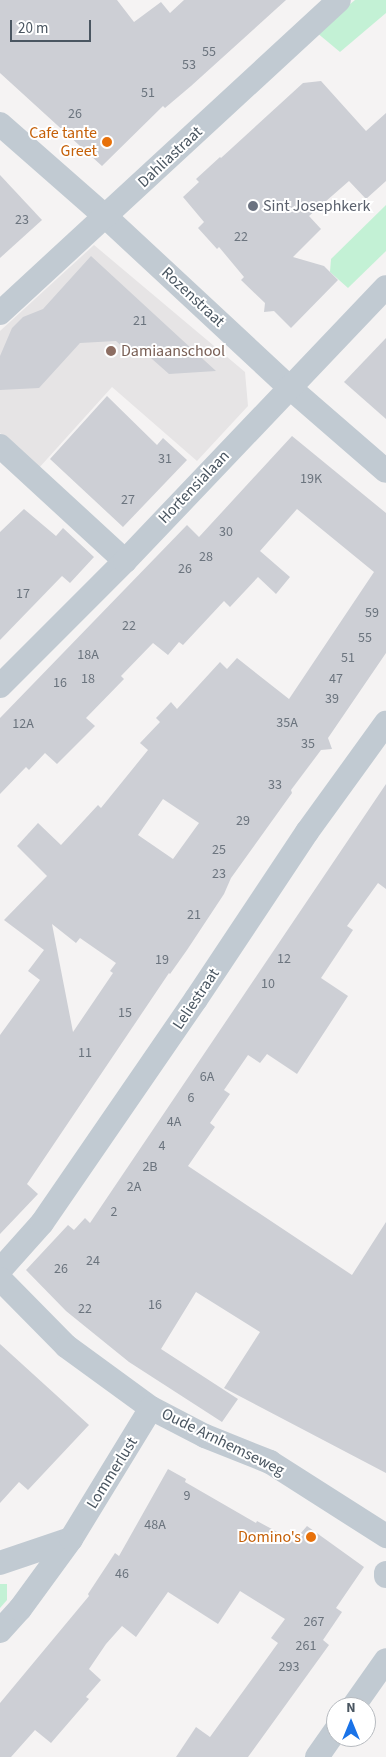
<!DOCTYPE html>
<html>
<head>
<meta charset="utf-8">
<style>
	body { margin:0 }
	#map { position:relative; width:386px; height:1757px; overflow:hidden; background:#f5f3f3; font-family:"Source Sans 3",sans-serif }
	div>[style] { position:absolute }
	.education>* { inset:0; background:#e6e4e5 }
	.green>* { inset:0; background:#c3f1d5 }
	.building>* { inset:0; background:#cdcfd5 }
	.minor>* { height:24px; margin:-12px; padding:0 12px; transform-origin:12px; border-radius:12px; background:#c1cad2 }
	.dots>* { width:14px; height:14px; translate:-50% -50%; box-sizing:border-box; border:2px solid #fff; border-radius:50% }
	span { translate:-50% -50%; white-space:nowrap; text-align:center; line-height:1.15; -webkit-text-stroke:4px #fff; paint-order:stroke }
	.number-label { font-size:14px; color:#6b747e }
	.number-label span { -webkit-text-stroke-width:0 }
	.food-label { font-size:16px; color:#c56008 }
	.right { translate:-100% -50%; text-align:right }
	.street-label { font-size:16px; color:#4a5661 }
	.worship-label { font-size:16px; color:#5b616d }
	.left { translate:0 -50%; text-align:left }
	.education-label { font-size:16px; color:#785e54 }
	.north { position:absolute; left:326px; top:1697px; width:50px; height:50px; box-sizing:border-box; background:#fff; border:1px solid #b7bbc0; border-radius:50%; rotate:0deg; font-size:14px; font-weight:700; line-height:20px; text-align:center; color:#4a5661 }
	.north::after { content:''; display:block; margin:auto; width:18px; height:22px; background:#1a73e8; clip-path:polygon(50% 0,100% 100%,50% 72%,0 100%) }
	.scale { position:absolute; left:10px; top:20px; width:81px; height:22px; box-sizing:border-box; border:2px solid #4a5661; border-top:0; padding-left:6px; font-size:15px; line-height:18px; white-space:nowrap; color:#4a5661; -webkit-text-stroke:4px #fff; paint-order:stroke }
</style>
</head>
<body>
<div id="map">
	<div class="education">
		<div style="clip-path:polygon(94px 245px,245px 372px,248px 406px,197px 461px,112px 387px,38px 469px,0 433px,0 331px)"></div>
	</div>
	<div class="green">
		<div style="clip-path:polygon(355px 0,386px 0,386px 13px,340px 52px,316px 32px)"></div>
		<div style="clip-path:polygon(386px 205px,386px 251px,348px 288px,330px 272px,331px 259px)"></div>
		<div style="clip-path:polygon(0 1584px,7px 1584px,7px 1600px,0 1608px)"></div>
	</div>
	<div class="building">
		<div style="clip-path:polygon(0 0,117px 0,134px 22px,161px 2px,170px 13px,184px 0,286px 0,191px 86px,165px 108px,163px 106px,102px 166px,0 73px)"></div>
		<div style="clip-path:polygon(321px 81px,366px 131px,386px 113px,386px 181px,366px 199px,349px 181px,309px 216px,321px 229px,293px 257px,324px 266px,338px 280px,291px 328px,274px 311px,264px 312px,265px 303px,241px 280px,244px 277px,219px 247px,217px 249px,198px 228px,204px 222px,183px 197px,199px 182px,196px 179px,220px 157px,221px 158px,303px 83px)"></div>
		<div style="clip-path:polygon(0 175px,42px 220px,0 258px)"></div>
		<div style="clip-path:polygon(91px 256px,180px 338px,216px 371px,169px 374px,143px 351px,129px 353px,116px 341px,80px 343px,39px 388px,0 390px,0 356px,12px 328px,23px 317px,43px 309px)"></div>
		<div style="clip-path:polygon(386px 338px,386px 419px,344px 382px)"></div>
		<div style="clip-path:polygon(107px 396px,157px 445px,163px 438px,187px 460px,123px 527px,50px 459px)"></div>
		<div style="clip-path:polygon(evenodd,292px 436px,386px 513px,386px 653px,328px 738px,332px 749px,321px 750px,291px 790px,292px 793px,231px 878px,224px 894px,187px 950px,170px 974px,169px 973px,27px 1184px,38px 1194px,0 1234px,0 1035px,40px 980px,28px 971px,44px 950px,4px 920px,47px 876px,17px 846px,38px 823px,61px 845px,98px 805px,101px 808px,148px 750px,140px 743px,160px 722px,156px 718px,171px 702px,177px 709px,220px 662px,227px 669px,237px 658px,289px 699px,374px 572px,297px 509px,260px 551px,290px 577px,276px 594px,258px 577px,230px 607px,224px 601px,183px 645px,179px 642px,168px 655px,153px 643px,121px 676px,124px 679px,86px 718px,95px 726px,57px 764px,45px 753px,29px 770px,26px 767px,0 794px,0 718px,187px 525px,199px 537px,292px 436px,163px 799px,199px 823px,173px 859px,138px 835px,163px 799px,292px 436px,52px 924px,76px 943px,80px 938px,116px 963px,110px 971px,113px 973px,73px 1032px,52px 924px)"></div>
		<div style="clip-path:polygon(24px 509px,56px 536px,63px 528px,94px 557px,70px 583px,62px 576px,0 640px,0 532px)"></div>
		<div style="clip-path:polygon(386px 784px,386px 889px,378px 883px,347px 926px,353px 930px,321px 978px,348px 996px,297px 1074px,267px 1054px,260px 1063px,248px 1055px,224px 1090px,230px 1094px,210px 1123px,215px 1127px,188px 1166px,352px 1275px,386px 1222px,386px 1473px,224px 1388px,260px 1332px,196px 1292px,161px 1349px,238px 1399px,222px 1422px,129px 1362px,66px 1311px,26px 1270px,68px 1225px,74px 1230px,85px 1218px,90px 1223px)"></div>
		<div style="clip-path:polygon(0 1344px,89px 1425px,28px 1490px,19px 1482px,0 1503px)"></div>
		<div style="clip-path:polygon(168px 1469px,186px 1479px,185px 1482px,256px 1523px,257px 1521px,294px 1541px,307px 1526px,364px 1567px,336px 1608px,342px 1612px,323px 1640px,329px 1645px,248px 1757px,176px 1757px,196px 1727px,210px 1737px,278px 1643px,271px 1638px,285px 1619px,240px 1591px,218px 1624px,168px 1592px,136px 1637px,122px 1626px,106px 1644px,89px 1669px,101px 1680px,86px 1697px,89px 1699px,51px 1743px,35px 1730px,11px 1757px,0 1757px,0 1703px,89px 1596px,88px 1594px,115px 1553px,119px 1556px)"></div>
	</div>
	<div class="minor">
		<div style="left:0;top:124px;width:141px;rotate:41.3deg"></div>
		<div style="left:106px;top:217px;width:250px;rotate:42.9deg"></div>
		<div style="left:289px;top:387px;width:128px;rotate:40.9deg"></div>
		<div style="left:0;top:313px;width:461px;rotate:-42.7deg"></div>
		<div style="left:0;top:446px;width:170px;rotate:42.6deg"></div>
		<div style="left:0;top:686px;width:177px;rotate:-45deg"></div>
		<div style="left:125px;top:561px;width:378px;rotate:-46.4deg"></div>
		<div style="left:0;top:1270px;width:63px;rotate:-48.2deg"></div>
		<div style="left:42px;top:1223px;width:272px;rotate:-55.5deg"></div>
		<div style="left:196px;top:999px;width:201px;rotate:-56.4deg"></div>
		<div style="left:307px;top:832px;width:135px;rotate:-54.1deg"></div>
		<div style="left:0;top:1279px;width:94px;rotate:45.4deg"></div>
		<div style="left:66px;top:1346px;width:105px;rotate:36.1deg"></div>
		<div style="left:151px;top:1408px;width:61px;rotate:27.4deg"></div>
		<div style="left:205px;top:1436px;width:70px;rotate:21.8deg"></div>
		<div style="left:270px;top:1462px;width:138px;rotate:32.5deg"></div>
		<div style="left:0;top:1563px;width:75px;rotate:-18.7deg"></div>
		<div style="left:386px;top:1573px;width:3px;rotate:90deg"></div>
		<div style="left:0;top:1631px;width:30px;rotate:-48deg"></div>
		<div style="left:20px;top:1609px;width:87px;rotate:-53.9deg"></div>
		<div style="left:71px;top:1539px;width:153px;rotate:-58.6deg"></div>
		<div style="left:353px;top:1707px;width:57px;rotate:-54.9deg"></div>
		<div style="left:317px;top:1757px;width:33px;rotate:-55deg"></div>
	</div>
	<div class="dots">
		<div style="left:107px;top:142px;background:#e8710a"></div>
		<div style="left:253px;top:206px;background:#6b7280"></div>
		<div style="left:111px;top:351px;background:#8d6e63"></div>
		<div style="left:311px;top:1537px;background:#e8710a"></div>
	</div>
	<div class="number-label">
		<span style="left:209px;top:52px">55</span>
		<span style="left:189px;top:65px">53</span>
		<span style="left:148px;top:93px">51</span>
		<span style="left:75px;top:114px">26</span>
		<span style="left:22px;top:220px">23</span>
		<span style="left:241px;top:237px">22</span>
		<span style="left:140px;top:321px">21</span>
		<span style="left:165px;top:459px">31</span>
		<span style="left:311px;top:479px">19K</span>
		<span style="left:128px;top:500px">27</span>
		<span style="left:226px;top:532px">30</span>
		<span style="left:206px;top:557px">28</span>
		<span style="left:185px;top:569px">26</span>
		<span style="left:23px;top:594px">17</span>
		<span style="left:372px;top:613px">59</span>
		<span style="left:129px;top:626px">22</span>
		<span style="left:365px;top:638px">55</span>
		<span style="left:88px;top:655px">18A</span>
		<span style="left:348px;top:658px">51</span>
		<span style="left:88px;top:679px">18</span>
		<span style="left:336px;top:679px">47</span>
		<span style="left:60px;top:683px">16</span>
		<span style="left:332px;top:699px">39</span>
		<span style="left:287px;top:723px">35A</span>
		<span style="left:23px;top:724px">12A</span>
		<span style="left:308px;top:744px">35</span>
		<span style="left:275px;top:785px">33</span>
		<span style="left:243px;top:821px">29</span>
		<span style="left:219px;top:850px">25</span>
		<span style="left:219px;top:874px">23</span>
		<span style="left:194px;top:915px">21</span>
		<span style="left:284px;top:959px">12</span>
		<span style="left:162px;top:960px">19</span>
		<span style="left:268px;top:984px">10</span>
		<span style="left:125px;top:1013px">15</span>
		<span style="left:85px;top:1053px">11</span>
		<span style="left:207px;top:1077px">6A</span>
		<span style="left:191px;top:1098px">6</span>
		<span style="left:174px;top:1122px">4A</span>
		<span style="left:162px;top:1146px">4</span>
		<span style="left:150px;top:1167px">2B</span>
		<span style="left:134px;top:1187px">2A</span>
		<span style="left:114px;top:1212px">2</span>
		<span style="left:93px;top:1261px">24</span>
		<span style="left:61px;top:1269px">26</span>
		<span style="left:155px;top:1305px">16</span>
		<span style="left:85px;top:1309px">22</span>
		<span style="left:187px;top:1496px">9</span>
		<span style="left:155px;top:1525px">48A</span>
		<span style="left:122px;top:1574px">46</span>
		<span style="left:314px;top:1622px">267</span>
		<span style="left:306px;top:1646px">261</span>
		<span style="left:289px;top:1667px">293</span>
	</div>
	<div class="food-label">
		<span class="right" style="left:97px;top:142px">Cafe tante<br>Greet</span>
		<span class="right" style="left:301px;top:1537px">Domino's</span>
	</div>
	<div class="street-label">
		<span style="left:170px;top:157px;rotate:-43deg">Dahliastraat</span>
		<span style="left:193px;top:297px;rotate:43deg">Rozenstraat</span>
		<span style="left:194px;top:487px;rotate:-46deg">Hortensialaan</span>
		<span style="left:196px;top:999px;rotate:-56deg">Leliestraat</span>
		<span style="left:223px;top:1442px;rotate:26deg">Oude Arnhemseweg</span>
		<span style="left:112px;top:1473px;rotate:-58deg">Lommerlust</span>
	</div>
	<div class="worship-label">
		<span class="left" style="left:263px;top:206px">Sint Josephkerk</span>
	</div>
	<div class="education-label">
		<span class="left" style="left:121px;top:351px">Damiaanschool</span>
	</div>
	<div class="north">N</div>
	<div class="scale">20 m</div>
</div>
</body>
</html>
